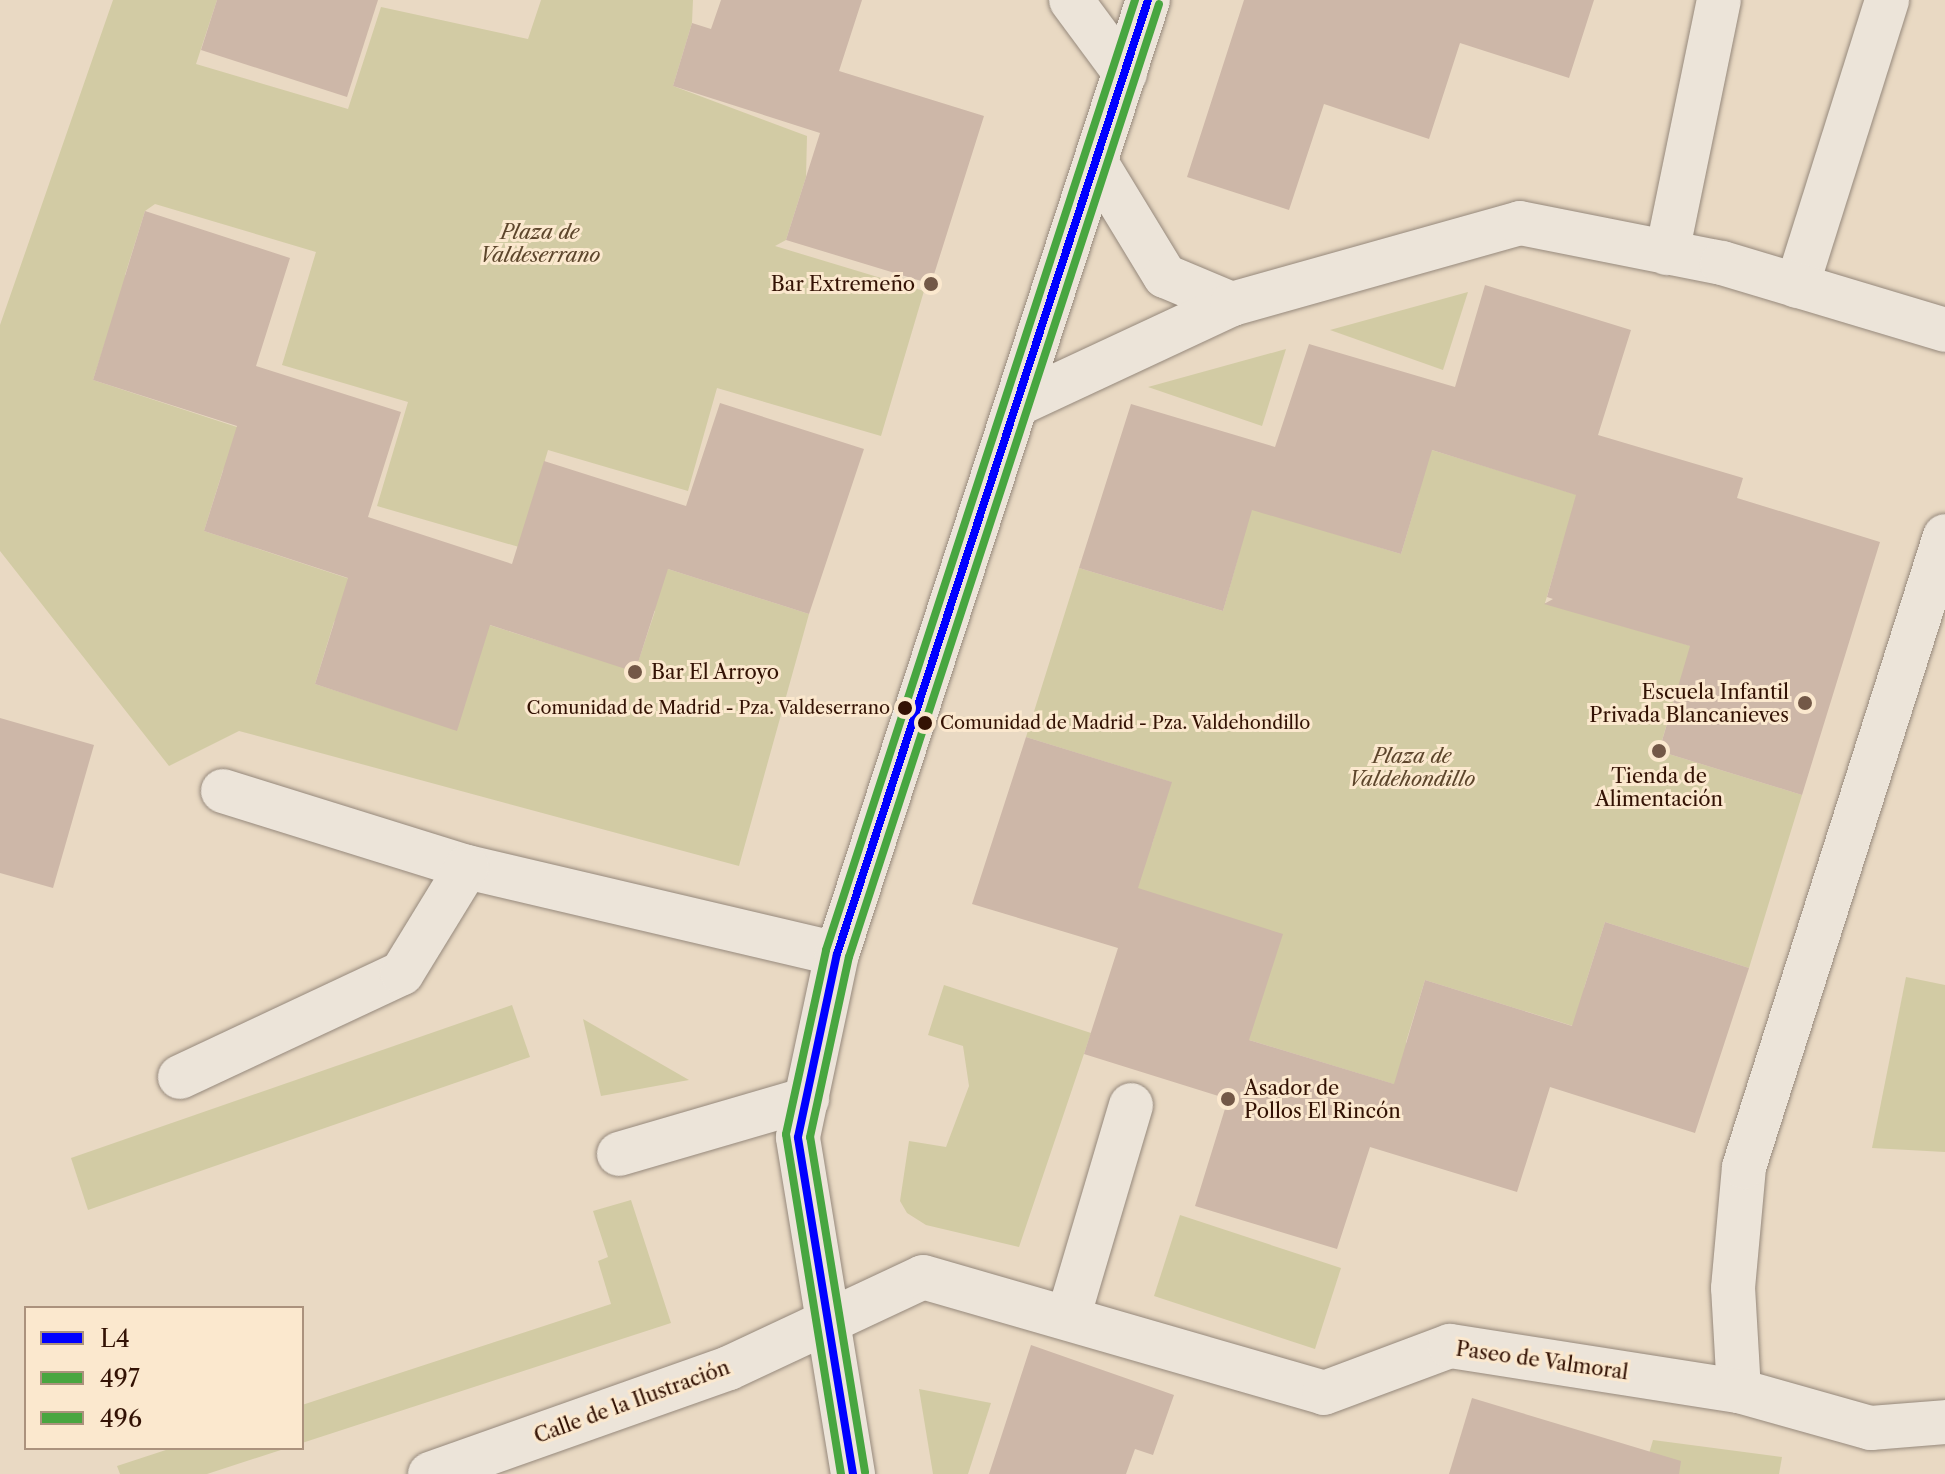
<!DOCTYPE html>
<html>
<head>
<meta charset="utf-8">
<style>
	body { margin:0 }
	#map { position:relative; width:1945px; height:1474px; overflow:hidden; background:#e9d9c3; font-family:"Libre Caslon Text",serif }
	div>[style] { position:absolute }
	.green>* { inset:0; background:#d2cba4 }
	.building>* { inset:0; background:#cdb7a8 }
	.roads { filter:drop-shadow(0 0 2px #96897c) drop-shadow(0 0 2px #96897c) }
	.minor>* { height:44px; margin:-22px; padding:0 22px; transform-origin:22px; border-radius:22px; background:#ece4d9 }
	.bus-1>* { height:8px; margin:-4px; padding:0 4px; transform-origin:4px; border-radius:4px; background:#00f }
	.bus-2>* { height:8px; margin:-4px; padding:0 4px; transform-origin:4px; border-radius:4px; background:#48a640 }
	.bus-3>* { height:8px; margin:-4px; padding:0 4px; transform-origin:4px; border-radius:4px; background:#48a640 }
	.dots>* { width:22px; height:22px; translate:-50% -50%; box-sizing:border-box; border:4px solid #fbe8ce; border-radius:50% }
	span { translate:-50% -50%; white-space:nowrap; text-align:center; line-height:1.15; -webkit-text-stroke:6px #fbe8ce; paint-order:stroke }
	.bus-label { font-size:18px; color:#331204 }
	.right { translate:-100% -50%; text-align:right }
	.left { translate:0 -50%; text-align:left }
	.park-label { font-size:20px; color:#5d462c; font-style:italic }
	.poi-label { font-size:20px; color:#331204 }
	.street-label { font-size:20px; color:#331204 }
	.legend { position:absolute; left:24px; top:1306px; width:280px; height:144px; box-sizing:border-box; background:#fbe8ce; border:2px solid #ab927d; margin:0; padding:10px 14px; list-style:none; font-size:24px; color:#331204 }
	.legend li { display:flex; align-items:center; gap:16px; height:40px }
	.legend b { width:40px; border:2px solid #ab927d }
</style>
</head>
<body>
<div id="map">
	<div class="green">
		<div style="clip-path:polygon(113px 0,217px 0,196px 64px,348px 109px,381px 7px,528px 39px,541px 0,693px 0,692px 23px,673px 86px,807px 136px,806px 177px,786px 240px,775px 246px,924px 291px,881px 436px,717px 388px,688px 491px,548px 450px,519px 547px,377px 506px,408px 402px,282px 365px,316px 252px,155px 204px,145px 211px,125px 275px,149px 284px,112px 321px,93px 380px,258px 434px,223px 470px,204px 531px,368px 585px,334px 622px,315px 684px,457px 730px,464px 617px,635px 671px,655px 611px,631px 604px,668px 569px,809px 614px,739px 866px,239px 731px,169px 766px,0 551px,0 325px)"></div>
		<div style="clip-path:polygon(1468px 292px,1443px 370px,1330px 330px)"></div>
		<div style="clip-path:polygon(1286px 349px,1262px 426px,1148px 387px)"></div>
		<div style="clip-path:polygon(1409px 443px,1597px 501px,1564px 539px,1545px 603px,1708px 651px,1677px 689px,1659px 751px,1802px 795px,1749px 968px,1605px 922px,1584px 988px,1589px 1031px,1425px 980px,1406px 1042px,1413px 1090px,1246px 1039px,1122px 884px,1152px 844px,1171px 782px,1026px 737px,1079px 568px,1223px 611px,1239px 554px,1237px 504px,1401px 554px,1419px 493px)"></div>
		<div style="clip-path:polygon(1906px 977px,1945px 985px,1945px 1152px,1872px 1148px)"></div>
		<div style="clip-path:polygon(944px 985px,1091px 1033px,1019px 1247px,926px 1225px,907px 1213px,900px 1201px,909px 1141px,946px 1147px,969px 1086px,963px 1046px,928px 1035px)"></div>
		<div style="clip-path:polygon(512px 1005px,530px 1057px,88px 1210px,71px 1158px)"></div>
		<div style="clip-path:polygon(583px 1019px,689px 1080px,601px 1096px)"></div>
		<div style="clip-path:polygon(631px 1200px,671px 1323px,302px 1443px,302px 1405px,611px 1304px,598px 1261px,608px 1257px,593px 1211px)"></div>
		<div style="clip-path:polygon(1180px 1215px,1341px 1268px,1315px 1349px,1154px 1296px)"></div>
		<div style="clip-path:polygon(919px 1389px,991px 1403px,968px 1474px,933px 1474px)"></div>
		<div style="clip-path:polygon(1653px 1440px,1782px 1457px,1779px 1474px,1643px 1474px)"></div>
		<div style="clip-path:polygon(172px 1448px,287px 1448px,207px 1474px,120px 1474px,117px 1466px)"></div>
	</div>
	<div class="building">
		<div style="clip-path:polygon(217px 0,378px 0,347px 97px,201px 50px)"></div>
		<div style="clip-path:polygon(721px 0,862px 0,839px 71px,984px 116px,931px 284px,786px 240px,820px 133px,673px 86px,692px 23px,711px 29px)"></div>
		<div style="clip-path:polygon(1244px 0,1594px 0,1569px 78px,1460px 43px,1429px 139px,1324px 104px,1289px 210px,1187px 177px)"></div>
		<div style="clip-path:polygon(145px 211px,290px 258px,256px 366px,401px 412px,368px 517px,512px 564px,544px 461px,686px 506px,720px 403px,864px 449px,809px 614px,668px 569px,635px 672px,490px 625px,457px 731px,315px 684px,348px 578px,204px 531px,237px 426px,93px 380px)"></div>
		<div style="clip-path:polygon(1485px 285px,1631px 330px,1598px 435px,1743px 478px,1737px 498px,1880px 542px,1802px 795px,1659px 751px,1690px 646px,1544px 604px,1553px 599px,1547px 597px,1576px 495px,1432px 450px,1401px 554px,1252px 510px,1223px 611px,1079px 568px,1131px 404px,1275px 447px,1309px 344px,1455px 387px)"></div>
		<div style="clip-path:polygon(0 718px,94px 745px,53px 888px,0 873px)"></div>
		<div style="clip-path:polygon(1026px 737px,1172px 782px,1138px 888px,1283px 934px,1249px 1040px,1394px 1084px,1425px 980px,1572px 1026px,1605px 922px,1749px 968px,1695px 1133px,1550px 1087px,1517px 1192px,1370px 1147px,1337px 1249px,1195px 1206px,1228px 1099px,1084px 1054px,1118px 948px,972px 904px)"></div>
		<div style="clip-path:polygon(1031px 1345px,1174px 1395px,1153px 1455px,1135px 1449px,1126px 1474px,989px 1474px)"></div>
		<div style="clip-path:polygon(1472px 1398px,1681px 1461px,1679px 1474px,1449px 1474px)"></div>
	</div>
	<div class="roads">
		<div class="minor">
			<div style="left:1071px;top:0;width:91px;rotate:53.5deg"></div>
			<div style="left:1098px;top:166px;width:129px;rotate:58.7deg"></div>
			<div style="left:1165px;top:276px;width:73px;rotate:22.7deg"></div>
			<div style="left:1667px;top:253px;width:258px;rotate:-78.4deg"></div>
			<div style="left:1797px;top:286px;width:300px;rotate:-72.5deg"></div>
			<div style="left:1020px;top:403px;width:234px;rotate:-25deg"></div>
			<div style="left:1232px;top:304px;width:299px;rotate:-15.7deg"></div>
			<div style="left:1520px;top:223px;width:206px;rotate:11.2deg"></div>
			<div style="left:1722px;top:263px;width:233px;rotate:16.7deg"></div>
			<div style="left:223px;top:791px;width:256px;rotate:17.3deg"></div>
			<div style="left:467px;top:867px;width:380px;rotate:13.2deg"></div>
			<div style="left:180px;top:1077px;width:245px;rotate:-25.1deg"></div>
			<div style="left:402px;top:973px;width:124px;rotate:-58.5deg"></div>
			<div style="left:619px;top:1154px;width:196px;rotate:-16.3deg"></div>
			<div style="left:1068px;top:1318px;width:222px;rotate:-73.5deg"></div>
			<div style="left:1739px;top:1391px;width:103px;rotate:-93.3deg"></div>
			<div style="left:1733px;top:1288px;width:121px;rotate:-84.8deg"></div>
			<div style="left:1744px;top:1167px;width:662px;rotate:-72.33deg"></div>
			<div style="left:430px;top:1474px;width:317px;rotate:-19.5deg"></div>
			<div style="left:729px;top:1368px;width:214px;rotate:-25.1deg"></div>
			<div style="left:923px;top:1277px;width:417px;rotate:16.1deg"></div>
			<div style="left:1324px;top:1393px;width:134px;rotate:-20.5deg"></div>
			<div style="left:1450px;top:1346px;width:292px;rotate:8.9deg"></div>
			<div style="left:1739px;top:1391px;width:137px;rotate:15.7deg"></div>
			<div style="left:1871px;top:1428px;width:74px;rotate:-4.6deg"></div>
			<div style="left:853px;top:1474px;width:341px;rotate:-99.3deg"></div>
			<div style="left:798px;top:1137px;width:187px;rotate:-78deg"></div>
			<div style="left:837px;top:954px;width:1003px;rotate:-71.94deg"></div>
		</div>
	</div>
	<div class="bus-1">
		<div style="left:853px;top:1474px;width:341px;rotate:-99.3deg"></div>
		<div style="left:798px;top:1137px;width:187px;rotate:-78deg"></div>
		<div style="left:837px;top:954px;width:1003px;rotate:-71.94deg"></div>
	</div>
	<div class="bus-2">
		<div style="left:865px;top:1472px;width:339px;rotate:-99.3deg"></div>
		<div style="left:810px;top:1137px;width:184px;rotate:-77.8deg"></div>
		<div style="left:849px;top:957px;width:1002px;rotate:-71.98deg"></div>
	</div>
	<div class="bus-3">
		<div style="left:841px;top:1474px;width:344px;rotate:-99.2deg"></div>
		<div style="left:786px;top:1134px;width:188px;rotate:-77.7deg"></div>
		<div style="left:826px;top:950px;width:999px;rotate:-71.98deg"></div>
	</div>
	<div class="dots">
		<div style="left:931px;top:284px;background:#735847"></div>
		<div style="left:635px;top:672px;background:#735847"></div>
		<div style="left:1805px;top:703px;background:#735847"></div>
		<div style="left:905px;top:708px;background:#331204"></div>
		<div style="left:925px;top:723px;background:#331204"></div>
		<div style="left:1659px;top:751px;background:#735847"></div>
		<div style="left:1228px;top:1099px;background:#735847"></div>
	</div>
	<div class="bus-label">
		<span class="right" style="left:890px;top:708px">Comunidad de Madrid - Pza. Valdeserrano</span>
		<span class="left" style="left:940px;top:723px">Comunidad de Madrid - Pza. Valdehondillo</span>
	</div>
	<div class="park-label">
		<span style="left:540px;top:244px">Plaza de<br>Valdeserrano</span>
		<span style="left:1412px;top:768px">Plaza de<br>Valdehondillo</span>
	</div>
	<div class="poi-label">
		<span class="right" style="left:915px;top:284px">Bar Extremeño</span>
		<span class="left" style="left:651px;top:672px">Bar El Arroyo</span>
		<span class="right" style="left:1789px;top:704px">Escuela Infantil<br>Privada Blancanieves</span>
		<span style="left:1659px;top:788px">Tienda de<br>Alimentación</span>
		<span class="left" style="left:1244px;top:1100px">Asador de<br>Pollos El Rincón</span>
	</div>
	<div class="street-label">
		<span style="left:1542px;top:1361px;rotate:8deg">Paseo de Valmoral</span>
		<span style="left:632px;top:1402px;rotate:-20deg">Calle de la Ilustración</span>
	</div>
	<ul class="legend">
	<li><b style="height:10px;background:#00f"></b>L4</li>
	<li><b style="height:10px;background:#48a640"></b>497</li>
	<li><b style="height:10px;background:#48a640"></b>496</li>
	</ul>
</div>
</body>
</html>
